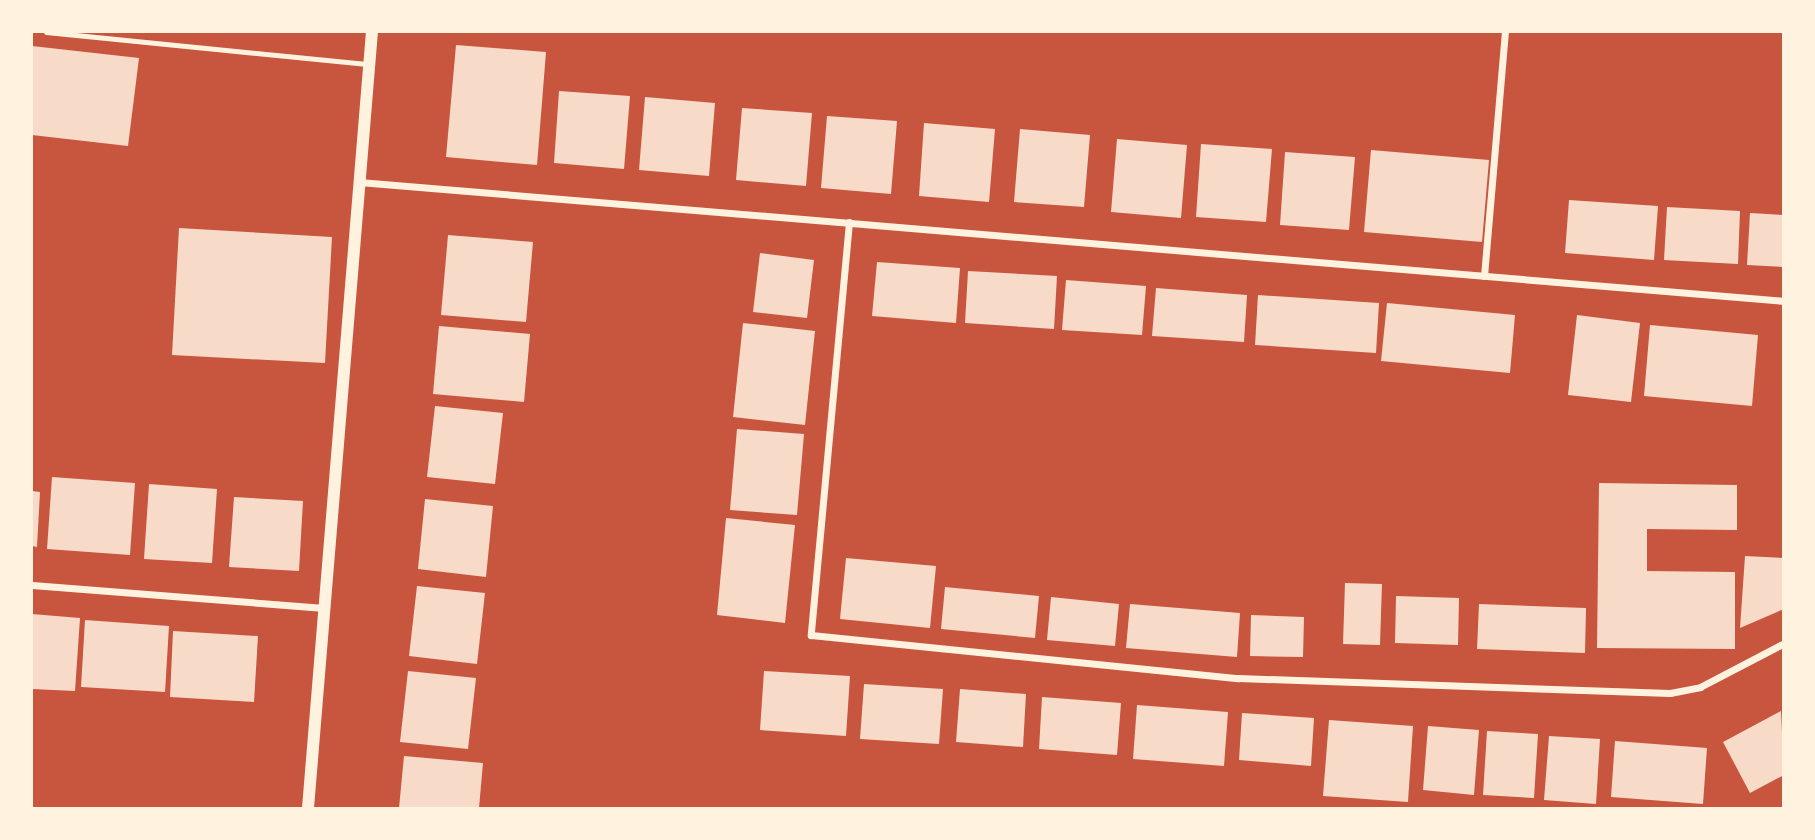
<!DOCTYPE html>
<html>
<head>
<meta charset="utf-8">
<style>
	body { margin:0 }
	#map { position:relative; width:1815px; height:840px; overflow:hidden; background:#c8553d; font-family:"Noto Sans",sans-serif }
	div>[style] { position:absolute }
	.building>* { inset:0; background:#f7dbc8 }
	.service>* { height:5px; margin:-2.5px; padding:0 2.5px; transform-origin:2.5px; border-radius:2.5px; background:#fff3e0 }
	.minor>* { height:7px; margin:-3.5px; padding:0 3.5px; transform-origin:3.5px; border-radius:3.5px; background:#fff3e0 }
	.tertiary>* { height:12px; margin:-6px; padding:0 6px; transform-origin:6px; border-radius:6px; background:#fff3e0 }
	span { translate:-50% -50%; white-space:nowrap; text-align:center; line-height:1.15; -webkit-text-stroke:6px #fff3e0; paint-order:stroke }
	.frame { position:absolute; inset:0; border:33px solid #fff3e0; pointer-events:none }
</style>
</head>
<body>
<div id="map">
	<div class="building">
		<div style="clip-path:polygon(456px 45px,546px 52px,537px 165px,446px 157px)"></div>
		<div style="clip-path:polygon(32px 46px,139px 58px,128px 146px,32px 135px)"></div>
		<div style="clip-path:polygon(559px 91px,630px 96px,624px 169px,554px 163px)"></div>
		<div style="clip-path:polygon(645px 97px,715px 103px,709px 176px,639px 170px)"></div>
		<div style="clip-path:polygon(742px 108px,812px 113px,806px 186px,736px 180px)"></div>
		<div style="clip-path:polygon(827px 116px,897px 121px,891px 194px,821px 188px)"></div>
		<div style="clip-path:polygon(924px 123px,995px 129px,989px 202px,919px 196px)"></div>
		<div style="clip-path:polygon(1020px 129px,1090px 135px,1084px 207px,1014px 202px)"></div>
		<div style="clip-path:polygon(1117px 139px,1187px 145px,1181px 218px,1111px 212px)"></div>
		<div style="clip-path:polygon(1201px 144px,1272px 149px,1266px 222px,1196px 217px)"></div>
		<div style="clip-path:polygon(1371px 150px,1489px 160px,1482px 242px,1364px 232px)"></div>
		<div style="clip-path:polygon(1285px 152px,1355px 157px,1349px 230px,1280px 225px)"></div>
		<div style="clip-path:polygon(1569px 200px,1658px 206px,1654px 260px,1565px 253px)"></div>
		<div style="clip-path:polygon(1667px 207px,1740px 211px,1738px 264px,1664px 260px)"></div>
		<div style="clip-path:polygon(1750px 213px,1784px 215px,1784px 267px,1747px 265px)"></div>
		<div style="clip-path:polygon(179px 228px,332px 237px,325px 363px,172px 355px)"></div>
		<div style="clip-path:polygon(448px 235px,533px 242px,526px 322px,441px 315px)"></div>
		<div style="clip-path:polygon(760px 253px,814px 260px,807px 318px,753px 312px)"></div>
		<div style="clip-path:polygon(877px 262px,960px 268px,956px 323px,872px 316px)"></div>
		<div style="clip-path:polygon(968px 271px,1057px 276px,1054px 329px,965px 323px)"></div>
		<div style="clip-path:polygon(1066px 280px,1146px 286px,1142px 335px,1062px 330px)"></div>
		<div style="clip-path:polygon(1156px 288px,1247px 295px,1244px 342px,1152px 336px)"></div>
		<div style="clip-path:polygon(1258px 295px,1379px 303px,1376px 353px,1255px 345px)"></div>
		<div style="clip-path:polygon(1387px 303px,1515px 315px,1510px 373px,1381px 361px)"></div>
		<div style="clip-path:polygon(1577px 315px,1640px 323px,1631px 402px,1568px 395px)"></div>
		<div style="clip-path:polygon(743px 323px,815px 331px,805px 425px,733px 417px)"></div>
		<div style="clip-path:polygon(1650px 325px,1758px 335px,1752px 406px,1644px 396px)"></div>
		<div style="clip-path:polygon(439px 326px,530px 334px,524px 402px,433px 394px)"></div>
		<div style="clip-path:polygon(435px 406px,503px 413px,495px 484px,427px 477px)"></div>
		<div style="clip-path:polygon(737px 429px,804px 434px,797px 515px,730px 510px)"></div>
		<div style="clip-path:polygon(52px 477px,135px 483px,130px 555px,47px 549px)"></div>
		<div style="clip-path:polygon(1599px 483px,1737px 485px,1737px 530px,1647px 529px,1647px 571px,1735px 572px,1735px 649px,1597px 648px)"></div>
		<div style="clip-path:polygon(149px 484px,217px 489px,212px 563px,144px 559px)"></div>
		<div style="clip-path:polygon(32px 491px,40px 492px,37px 547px,32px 546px)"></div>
		<div style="clip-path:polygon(234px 497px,303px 501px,299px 571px,229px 567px)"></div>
		<div style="clip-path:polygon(425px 499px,493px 506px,486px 577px,418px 569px)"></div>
		<div style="clip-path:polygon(726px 518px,795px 525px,785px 623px,717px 615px)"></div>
		<div style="clip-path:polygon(1745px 556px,1784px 558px,1784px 609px,1740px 628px)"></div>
		<div style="clip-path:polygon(846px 558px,936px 566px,930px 628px,840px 619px)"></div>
		<div style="clip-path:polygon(1345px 583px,1382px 584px,1380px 645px,1343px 644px)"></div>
		<div style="clip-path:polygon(417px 586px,485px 593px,477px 664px,409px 656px)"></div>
		<div style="clip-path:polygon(945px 587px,1039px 596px,1035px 638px,941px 629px)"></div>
		<div style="clip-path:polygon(1396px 596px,1459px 598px,1458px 645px,1395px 643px)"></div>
		<div style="clip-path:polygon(1051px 597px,1119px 604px,1115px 646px,1047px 640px)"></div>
		<div style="clip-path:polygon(1130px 604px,1240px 613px,1237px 657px,1126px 648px)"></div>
		<div style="clip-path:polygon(1479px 604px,1586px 608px,1585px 653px,1477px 649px)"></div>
		<div style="clip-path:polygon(32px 614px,80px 618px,75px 691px,32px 689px)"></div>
		<div style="clip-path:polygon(1251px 615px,1304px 617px,1303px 657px,1250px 656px)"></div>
		<div style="clip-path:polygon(85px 620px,169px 626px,165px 692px,81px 687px)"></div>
		<div style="clip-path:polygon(173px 631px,258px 636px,254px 702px,170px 697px)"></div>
		<div style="clip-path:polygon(408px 671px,476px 678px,468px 749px,400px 742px)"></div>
		<div style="clip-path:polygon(764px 671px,850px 676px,846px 736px,760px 730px)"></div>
		<div style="clip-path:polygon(864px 684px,943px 689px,939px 744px,860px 739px)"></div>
		<div style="clip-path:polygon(960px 689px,1026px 694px,1023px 747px,956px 742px)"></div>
		<div style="clip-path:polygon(1042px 697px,1121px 703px,1117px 755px,1039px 749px)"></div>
		<div style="clip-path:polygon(1137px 705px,1228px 712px,1224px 766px,1133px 759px)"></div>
		<div style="clip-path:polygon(1781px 711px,1784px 775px,1750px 793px,1723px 742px)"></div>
		<div style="clip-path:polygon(1242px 713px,1314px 718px,1311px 766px,1239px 760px)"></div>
		<div style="clip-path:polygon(1329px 720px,1413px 726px,1408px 802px,1323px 796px)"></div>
		<div style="clip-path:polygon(1428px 726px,1479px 730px,1474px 795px,1423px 790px)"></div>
		<div style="clip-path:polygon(1487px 731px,1538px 734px,1534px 798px,1483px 795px)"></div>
		<div style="clip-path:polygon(1549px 736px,1600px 739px,1596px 804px,1544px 800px)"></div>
		<div style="clip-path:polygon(1615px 741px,1707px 748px,1703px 804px,1611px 797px)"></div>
		<div style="clip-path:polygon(404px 756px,483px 763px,479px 808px,399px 808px)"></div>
	</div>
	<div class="service">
		<div style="left:46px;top:32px;width:325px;rotate:5.7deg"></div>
	</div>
	<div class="minor">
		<div style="left:359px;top:182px;width:1430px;rotate:4.77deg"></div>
		<div style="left:849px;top:222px;width:415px;rotate:95.3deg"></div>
		<div style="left:811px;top:635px;width:429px;rotate:5.8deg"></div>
		<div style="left:1238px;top:678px;width:432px;rotate:2deg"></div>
		<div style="left:1670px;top:693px;width:31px;rotate:-11deg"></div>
		<div style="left:1700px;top:687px;width:95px;rotate:-27.6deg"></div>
		<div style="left:1484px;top:276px;width:245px;rotate:-85.1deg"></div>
		<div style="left:32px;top:585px;width:293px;rotate:4.5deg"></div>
	</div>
	<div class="tertiary">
		<div style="left:308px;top:808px;width:779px;rotate:-85.29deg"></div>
	</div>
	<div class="frame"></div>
</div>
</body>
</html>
